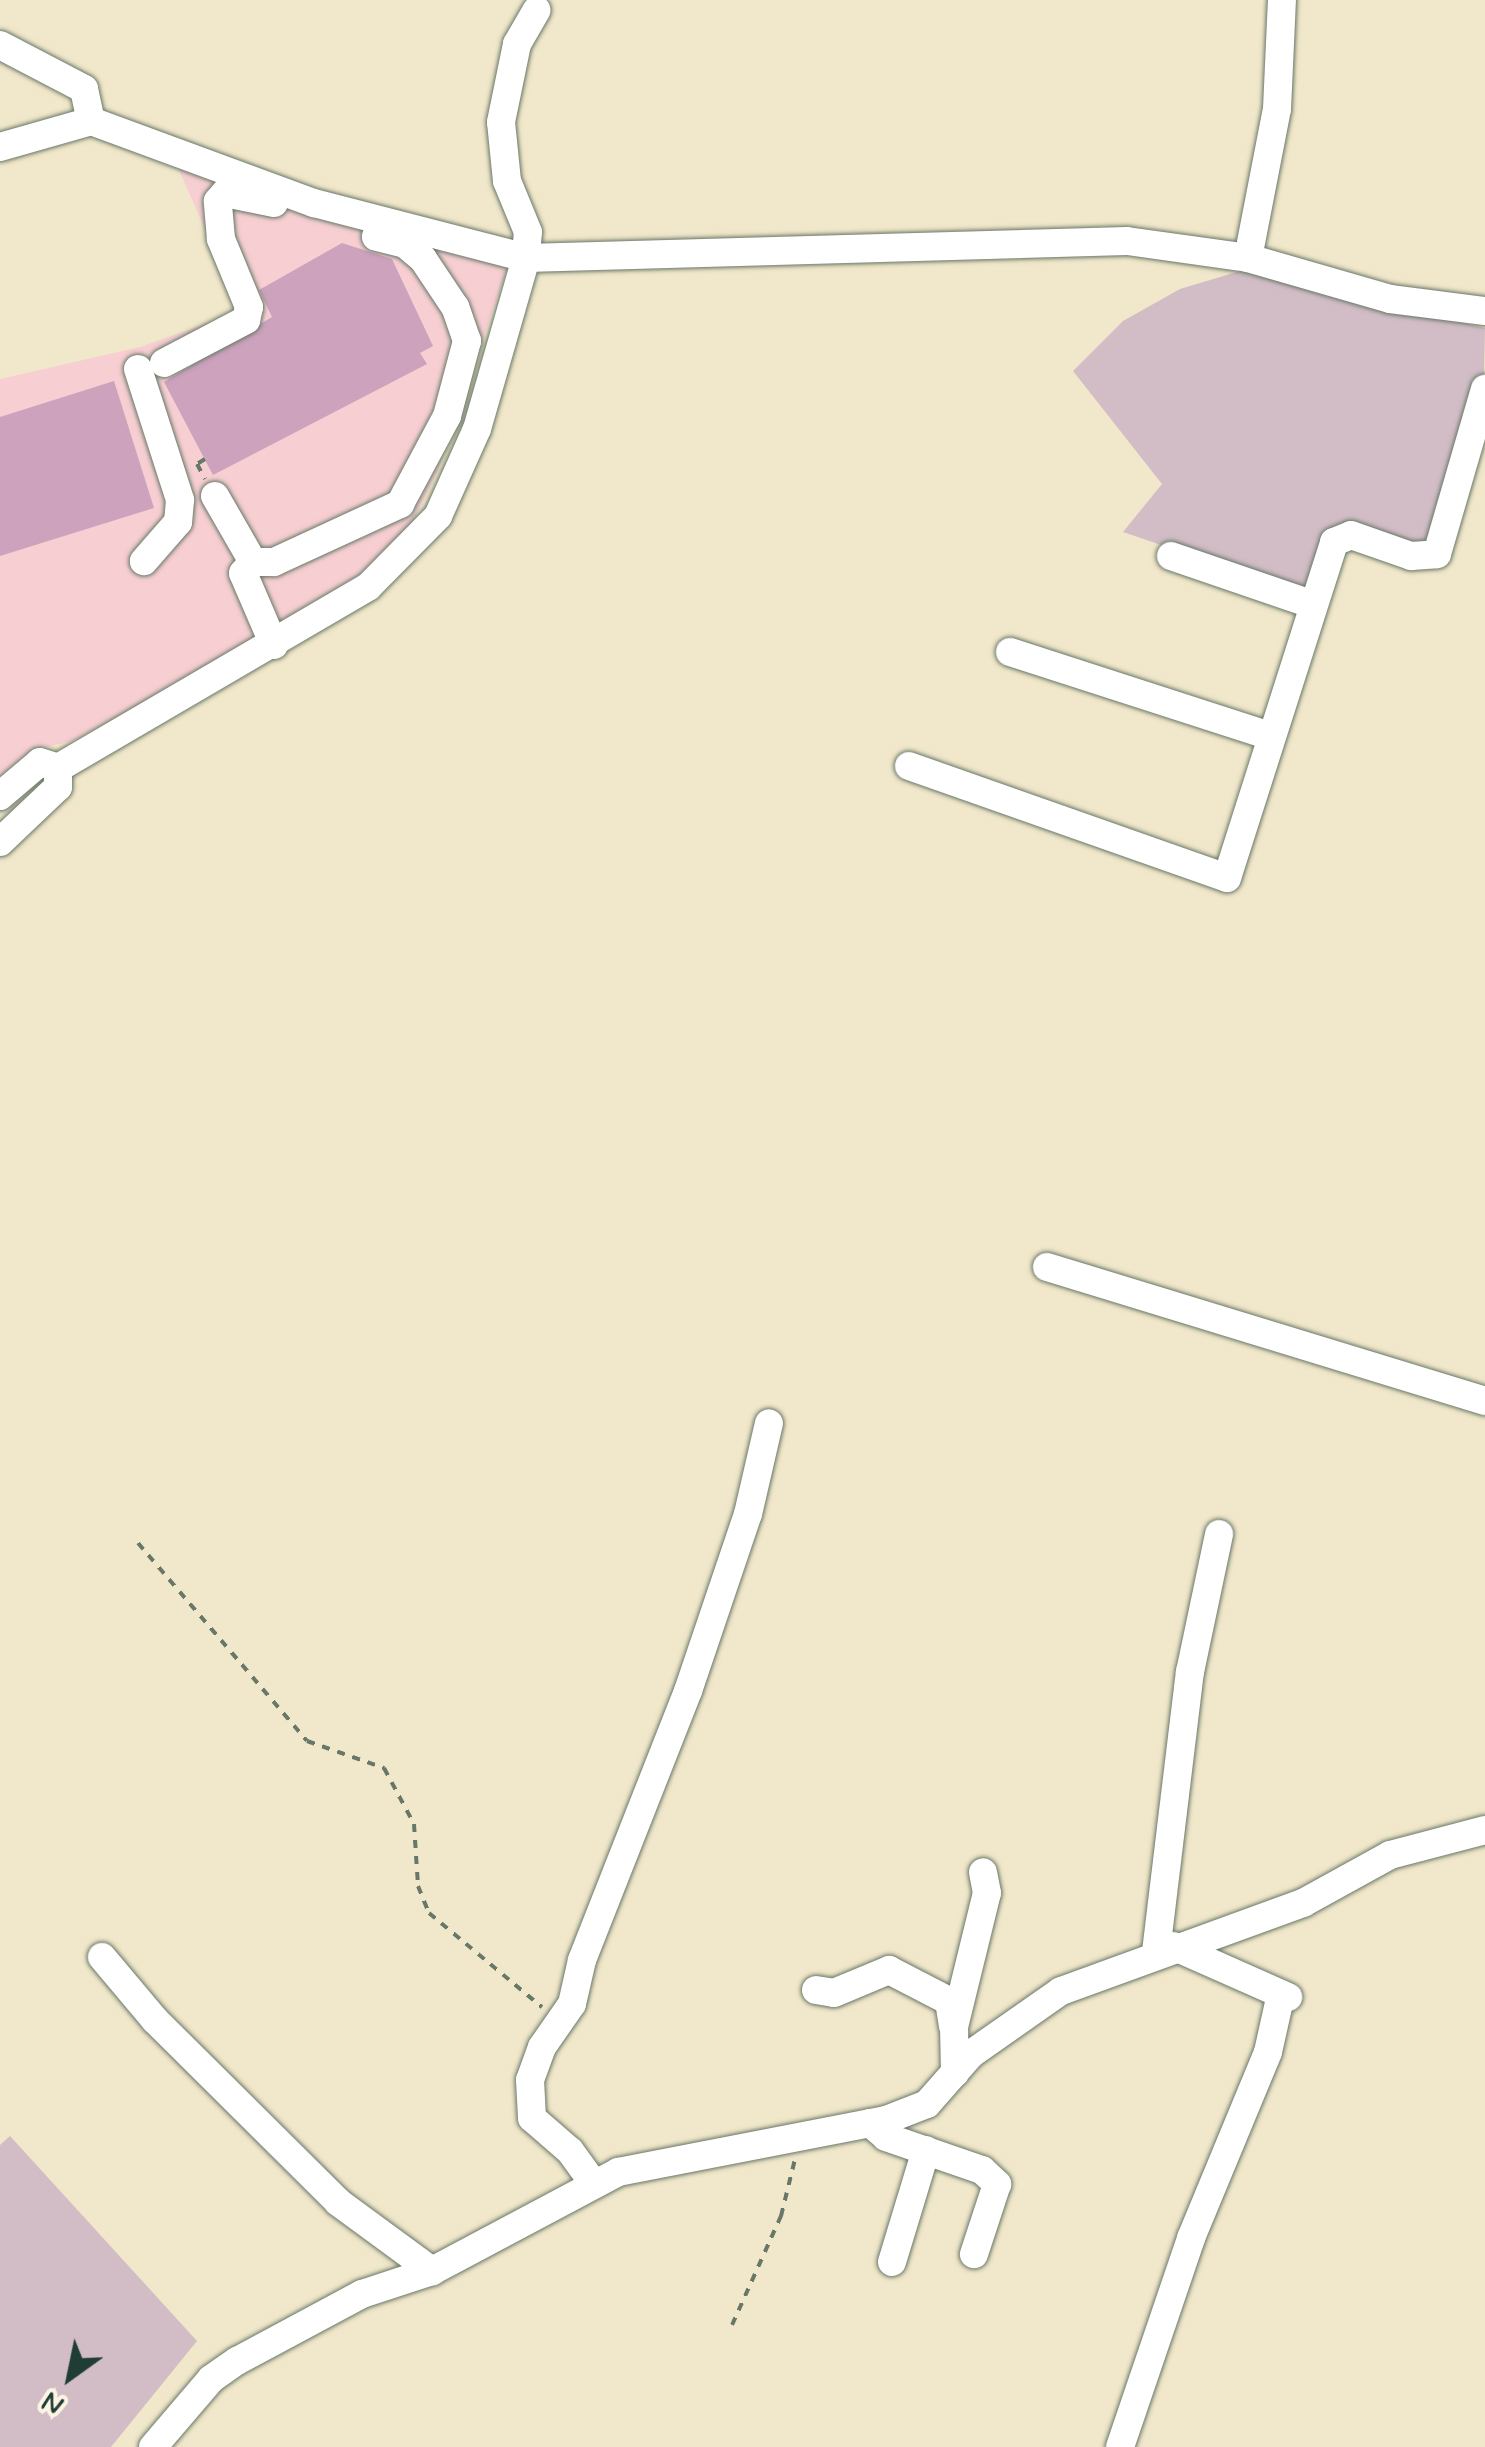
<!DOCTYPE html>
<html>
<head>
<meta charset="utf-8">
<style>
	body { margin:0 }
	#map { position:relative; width:1485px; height:2447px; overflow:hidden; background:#f1e7ca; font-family:Mynerve,sans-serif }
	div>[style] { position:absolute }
	.built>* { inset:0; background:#f7cfd2 }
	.industrial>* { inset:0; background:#d2bdc6 }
	.building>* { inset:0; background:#cca2bd }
	.path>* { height:4px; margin-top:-2px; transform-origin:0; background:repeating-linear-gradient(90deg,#687868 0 8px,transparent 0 16px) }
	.roads { filter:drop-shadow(0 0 2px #687868) drop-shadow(0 0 2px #687868) }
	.minor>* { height:28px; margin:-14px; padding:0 14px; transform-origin:14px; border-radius:14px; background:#fff }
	span { translate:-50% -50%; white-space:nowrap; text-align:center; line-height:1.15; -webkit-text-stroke:8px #fcf5e5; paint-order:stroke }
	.north { position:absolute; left:20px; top:2327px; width:100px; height:100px; -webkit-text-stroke:8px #fcf5e5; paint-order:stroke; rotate:213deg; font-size:28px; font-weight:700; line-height:40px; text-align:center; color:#1f3d34 }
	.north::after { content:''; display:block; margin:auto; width:35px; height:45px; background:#1f3d34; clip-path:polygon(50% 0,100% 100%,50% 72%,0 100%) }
</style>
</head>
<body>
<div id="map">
	<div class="built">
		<div style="clip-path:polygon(175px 161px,501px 262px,506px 272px,438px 471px,412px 523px,377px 566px,221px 662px,72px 741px,37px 749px,0 781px,0 379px,140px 347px,241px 311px)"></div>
	</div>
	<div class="industrial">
		<div style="clip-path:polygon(1240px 271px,1485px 328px,1484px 378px,1435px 551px,1353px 531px,1311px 596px,1123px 532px,1162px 484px,1073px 371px,1123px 321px,1180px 289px)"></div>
		<div style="clip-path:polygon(10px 2136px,197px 2341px,111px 2447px,0 2447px,0 2145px)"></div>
	</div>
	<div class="building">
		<div style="clip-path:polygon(342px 243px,392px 259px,433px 346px,420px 353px,427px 364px,213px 475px,164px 382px,272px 317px,259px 290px)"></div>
		<div style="clip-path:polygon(114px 381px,154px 508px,0 556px,0 417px)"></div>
	</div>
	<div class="path">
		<div style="left:205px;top:459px;width:9px;rotate:148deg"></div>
		<div style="left:197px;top:464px;width:17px;rotate:62deg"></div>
		<div style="left:138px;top:1543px;width:260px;rotate:49.5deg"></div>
		<div style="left:307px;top:1741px;width:82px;rotate:19.3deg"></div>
		<div style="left:384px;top:1768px;width:64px;rotate:61.8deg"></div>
		<div style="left:414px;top:1824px;width:62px;rotate:86.3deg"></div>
		<div style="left:418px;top:1886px;width:29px;rotate:68deg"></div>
		<div style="left:429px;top:1913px;width:147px;rotate:39.8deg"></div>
		<div style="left:732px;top:2325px;width:120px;rotate:-65.8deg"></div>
		<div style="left:781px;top:2216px;width:59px;rotate:-76.2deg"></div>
	</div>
	<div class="roads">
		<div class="minor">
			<div style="left:0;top:45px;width:95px;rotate:27.6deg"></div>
			<div style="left:84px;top:89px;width:33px;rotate:78deg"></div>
			<div style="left:0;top:147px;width:95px;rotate:-15.9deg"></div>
			<div style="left:91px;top:121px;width:238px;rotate:20.2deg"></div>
			<div style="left:314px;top:203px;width:219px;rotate:14.5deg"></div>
			<div style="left:526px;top:258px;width:601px;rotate:-1.62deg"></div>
			<div style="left:1127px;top:241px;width:122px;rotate:8deg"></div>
			<div style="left:1248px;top:258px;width:148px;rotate:16.1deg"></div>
			<div style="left:1390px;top:299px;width:96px;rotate:7.2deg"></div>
			<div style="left:1248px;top:258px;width:152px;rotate:-79deg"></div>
			<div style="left:1277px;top:109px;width:109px;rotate:-87.4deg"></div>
			<div style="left:164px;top:363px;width:93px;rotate:-27.7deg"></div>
			<div style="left:246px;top:320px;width:13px;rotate:-77deg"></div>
			<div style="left:249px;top:307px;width:74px;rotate:-112.4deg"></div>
			<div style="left:221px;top:239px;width:38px;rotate:-95deg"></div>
			<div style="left:218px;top:201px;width:11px;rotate:-49deg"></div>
			<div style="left:225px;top:193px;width:50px;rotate:11.5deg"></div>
			<div style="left:138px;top:369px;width:138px;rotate:72.2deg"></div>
			<div style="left:180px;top:500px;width:22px;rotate:95deg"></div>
			<div style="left:178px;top:522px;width:52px;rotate:131.1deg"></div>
			<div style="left:215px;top:496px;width:76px;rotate:60.1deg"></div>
			<div style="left:1171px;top:556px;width:148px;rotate:18.9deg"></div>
			<div style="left:274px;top:645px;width:78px;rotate:-113.3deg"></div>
			<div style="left:243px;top:573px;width:15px;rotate:-48deg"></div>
			<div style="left:253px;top:562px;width:21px"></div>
			<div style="left:274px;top:562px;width:139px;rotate:-24.7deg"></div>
			<div style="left:400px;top:504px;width:100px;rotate:-61.9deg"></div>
			<div style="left:447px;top:416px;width:78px;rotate:-75.1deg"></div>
			<div style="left:467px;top:341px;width:36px;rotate:-109deg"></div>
			<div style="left:455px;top:307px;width:58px;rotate:-123.7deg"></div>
			<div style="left:423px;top:259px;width:23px;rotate:-140deg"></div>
			<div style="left:405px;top:244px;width:30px;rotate:-166deg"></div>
			<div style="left:1010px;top:652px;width:270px;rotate:17.9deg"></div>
			<div style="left:909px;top:766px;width:337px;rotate:19.4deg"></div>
			<div style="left:1227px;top:878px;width:353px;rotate:-72.3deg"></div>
			<div style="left:1334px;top:542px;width:18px;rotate:-22deg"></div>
			<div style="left:1351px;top:535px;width:64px;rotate:19.3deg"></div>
			<div style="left:1411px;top:556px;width:26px;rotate:-4deg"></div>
			<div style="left:1437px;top:554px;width:172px;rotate:-73.8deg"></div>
			<div style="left:58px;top:768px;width:359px;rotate:-30.3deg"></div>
			<div style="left:368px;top:587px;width:100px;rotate:-45.4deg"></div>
			<div style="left:438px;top:516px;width:95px;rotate:-65.9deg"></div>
			<div style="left:477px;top:429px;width:178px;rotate:-74deg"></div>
			<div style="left:526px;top:258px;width:26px;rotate:-86deg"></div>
			<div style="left:528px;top:232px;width:55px;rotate:-112.4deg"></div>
			<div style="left:507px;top:181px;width:59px;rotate:-95.8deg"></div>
			<div style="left:501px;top:122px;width:80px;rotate:-78.4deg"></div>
			<div style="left:517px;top:44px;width:39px;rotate:-60deg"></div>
			<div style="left:0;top:796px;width:52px;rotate:-40.4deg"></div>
			<div style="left:40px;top:762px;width:19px;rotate:18deg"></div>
			<div style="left:0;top:842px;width:80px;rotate:-43.5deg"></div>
			<div style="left:58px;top:787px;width:19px;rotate:-90deg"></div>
			<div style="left:1047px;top:1267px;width:458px;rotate:17deg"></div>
			<div style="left:1173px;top:1946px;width:126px;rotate:23.9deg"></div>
			<div style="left:1156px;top:1952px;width:282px;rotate:-83.1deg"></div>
			<div style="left:1190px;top:1672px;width:141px;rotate:-78.1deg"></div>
			<div style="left:102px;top:1957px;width:82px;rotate:49.9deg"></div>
			<div style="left:155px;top:2020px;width:258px;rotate:44.8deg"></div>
			<div style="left:338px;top:2202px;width:117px;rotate:36.3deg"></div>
			<div style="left:816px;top:1990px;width:18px;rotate:9deg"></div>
			<div style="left:834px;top:1993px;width:60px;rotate:-22.7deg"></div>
			<div style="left:889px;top:1970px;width:68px;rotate:27.3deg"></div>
			<div style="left:949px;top:2001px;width:25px;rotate:81deg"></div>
			<div style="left:955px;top:2073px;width:46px;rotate:-91.2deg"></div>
			<div style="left:954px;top:2027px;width:138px;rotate:-76.2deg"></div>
			<div style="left:987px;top:1893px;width:21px;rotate:-101deg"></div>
			<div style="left:870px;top:2123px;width:21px;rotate:41deg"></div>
			<div style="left:886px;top:2137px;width:102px;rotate:19deg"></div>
			<div style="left:982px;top:2170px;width:21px;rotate:43deg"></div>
			<div style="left:997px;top:2184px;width:74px;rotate:108.2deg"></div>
			<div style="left:594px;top:2184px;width:41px;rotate:-126deg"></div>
			<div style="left:570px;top:2151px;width:50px;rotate:-139deg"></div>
			<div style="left:532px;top:2118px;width:38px;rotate:-93deg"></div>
			<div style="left:530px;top:2080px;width:35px;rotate:-70deg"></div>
			<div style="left:542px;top:2047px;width:52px;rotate:-55.1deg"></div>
			<div style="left:572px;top:2004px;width:45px;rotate:-77.2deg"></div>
			<div style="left:582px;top:1960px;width:289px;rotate:-68.5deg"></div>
			<div style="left:688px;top:1691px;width:187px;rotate:-71.3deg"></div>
			<div style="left:748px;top:1514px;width:93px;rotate:-77deg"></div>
			<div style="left:892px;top:2262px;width:117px;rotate:-73.1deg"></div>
			<div style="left:153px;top:2447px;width:89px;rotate:-49.5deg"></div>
			<div style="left:211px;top:2379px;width:32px;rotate:-35deg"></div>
			<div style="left:237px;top:2361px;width:142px;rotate:-28.2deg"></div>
			<div style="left:362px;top:2294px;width:74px;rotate:-18.2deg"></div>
			<div style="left:432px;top:2271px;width:211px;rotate:-28deg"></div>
			<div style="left:618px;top:2172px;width:273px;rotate:-11deg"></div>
			<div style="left:886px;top:2120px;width:44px;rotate:-21.3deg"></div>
			<div style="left:927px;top:2104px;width:67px;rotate:-48.7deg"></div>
			<div style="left:971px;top:2054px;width:110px;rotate:-35deg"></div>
			<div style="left:1061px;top:1991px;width:258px;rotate:-20deg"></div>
			<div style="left:1303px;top:1903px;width:99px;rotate:-28.9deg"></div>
			<div style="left:1390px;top:1855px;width:98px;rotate:-14.7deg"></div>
			<div style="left:1120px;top:2447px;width:221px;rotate:-71.2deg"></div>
			<div style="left:1191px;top:2238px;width:201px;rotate:-67.5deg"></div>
			<div style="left:1268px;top:2052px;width:59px;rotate:-77.4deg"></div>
		</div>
	</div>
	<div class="north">N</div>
</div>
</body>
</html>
